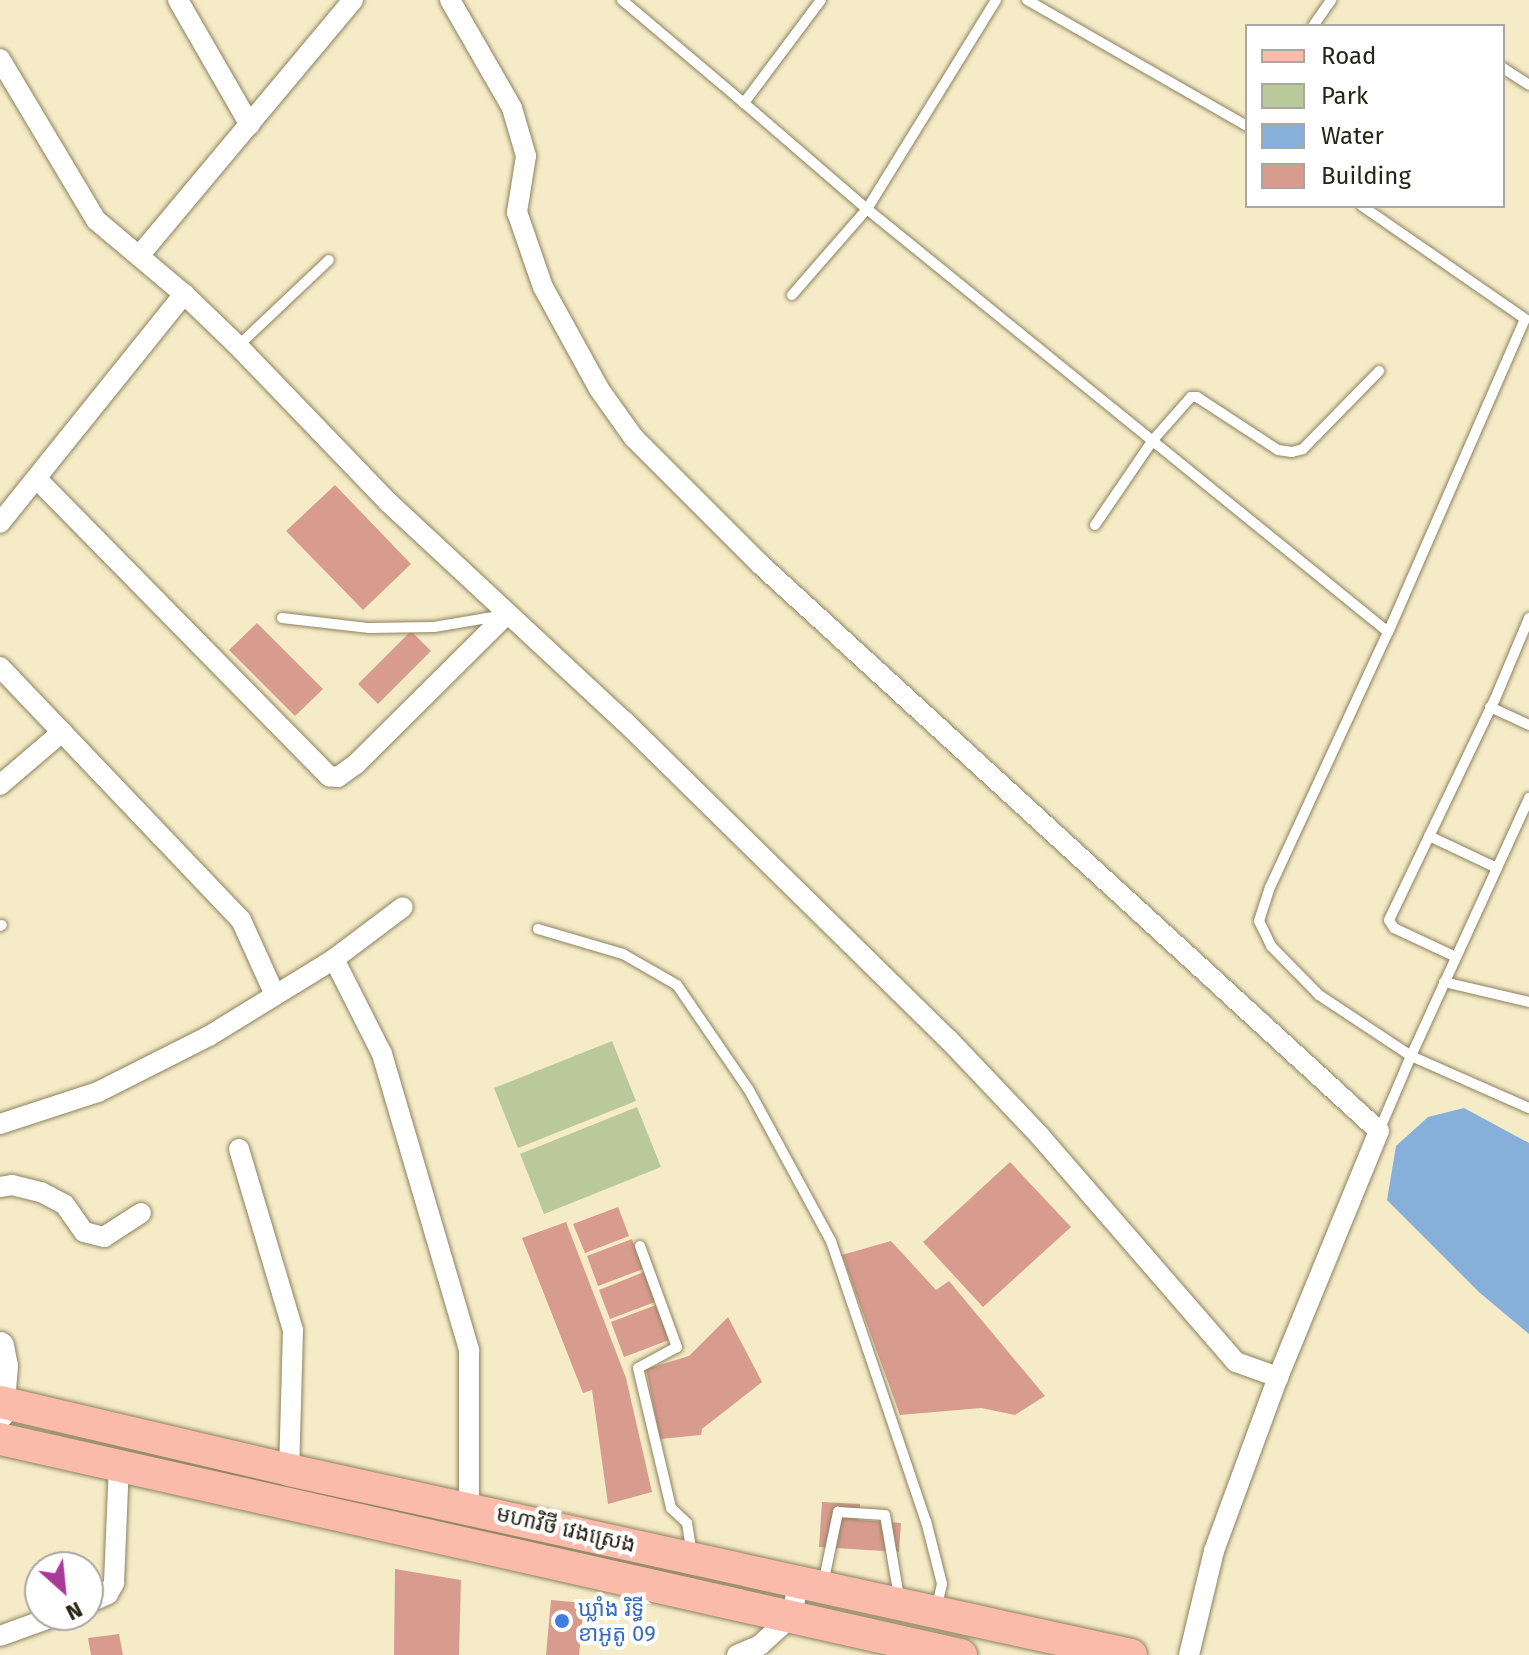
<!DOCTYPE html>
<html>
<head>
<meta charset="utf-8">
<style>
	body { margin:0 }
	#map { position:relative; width:1529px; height:1655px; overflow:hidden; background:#f5ebc6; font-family:"Fira Sans","Noto Sans Khmer",sans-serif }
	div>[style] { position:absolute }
	.green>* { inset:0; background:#b9c999 }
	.water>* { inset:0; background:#86b0d9 }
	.building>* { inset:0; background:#d89c8e }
	.roads { filter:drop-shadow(0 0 2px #8c8261) drop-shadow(0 0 2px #8c8261) }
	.lane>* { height:10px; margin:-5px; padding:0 5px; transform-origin:5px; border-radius:5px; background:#fff }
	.street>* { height:20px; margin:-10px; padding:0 10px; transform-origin:10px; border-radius:10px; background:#fff }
	.secondary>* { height:28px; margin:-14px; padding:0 14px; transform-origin:14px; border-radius:14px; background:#fff }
	.primary>* { height:32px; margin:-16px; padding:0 16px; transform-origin:16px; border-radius:16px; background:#fbbbab }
	.dots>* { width:22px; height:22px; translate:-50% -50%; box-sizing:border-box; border:4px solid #fff; border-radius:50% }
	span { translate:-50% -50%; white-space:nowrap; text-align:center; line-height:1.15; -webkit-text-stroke:8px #fff; paint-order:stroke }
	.street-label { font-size:22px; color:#282416 }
	.shop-label { font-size:22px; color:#366cbe }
	.left { translate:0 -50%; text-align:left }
	.legend { position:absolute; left:1245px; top:24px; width:260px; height:184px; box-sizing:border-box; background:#fff; border:2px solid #a9a7a2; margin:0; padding:10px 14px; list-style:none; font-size:24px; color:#282416 }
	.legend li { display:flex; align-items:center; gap:16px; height:40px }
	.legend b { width:40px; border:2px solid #a9a7a2 }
	.north { position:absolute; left:24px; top:1551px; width:80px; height:80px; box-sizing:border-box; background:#fff; border:2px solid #a9a7a2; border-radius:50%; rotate:153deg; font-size:22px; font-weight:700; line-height:32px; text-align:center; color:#282416 }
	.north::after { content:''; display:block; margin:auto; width:28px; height:36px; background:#aa3a97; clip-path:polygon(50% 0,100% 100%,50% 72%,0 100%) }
</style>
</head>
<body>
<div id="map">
	<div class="green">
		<div style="clip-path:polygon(612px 1041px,636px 1101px,518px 1148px,494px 1088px)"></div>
		<div style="clip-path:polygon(637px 1107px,661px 1167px,544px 1214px,520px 1154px)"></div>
	</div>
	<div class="water">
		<div style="clip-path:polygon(1464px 1108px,1529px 1143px,1529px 1334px,1480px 1293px,1387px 1200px,1396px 1146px,1428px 1117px)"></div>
	</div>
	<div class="building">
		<div style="clip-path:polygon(335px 485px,411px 564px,363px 610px,286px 531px)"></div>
		<div style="clip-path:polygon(257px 623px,323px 689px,295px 716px,229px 650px)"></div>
		<div style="clip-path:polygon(411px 631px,431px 651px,378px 704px,358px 684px)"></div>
		<div style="clip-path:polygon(1010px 1162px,1071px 1227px,983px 1307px,923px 1242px)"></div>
		<div style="clip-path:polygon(618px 1207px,629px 1236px,585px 1253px,573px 1224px)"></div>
		<div style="clip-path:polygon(566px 1222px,626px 1378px,652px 1492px,608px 1504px,592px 1390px,583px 1393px,522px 1238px)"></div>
		<div style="clip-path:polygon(632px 1239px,643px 1269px,598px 1286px,587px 1256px)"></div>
		<div style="clip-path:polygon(891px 1241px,936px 1290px,949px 1281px,1045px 1396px,1015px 1415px,981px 1408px,900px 1415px,842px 1255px)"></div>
		<div style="clip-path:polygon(644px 1272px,655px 1302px,610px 1319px,599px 1290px)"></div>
		<div style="clip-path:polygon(656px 1305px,669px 1340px,624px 1357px,611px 1322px)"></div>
		<div style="clip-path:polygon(728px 1317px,762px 1382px,702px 1429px,701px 1435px,660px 1439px,646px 1369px,689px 1356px)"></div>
		<div style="clip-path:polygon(822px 1502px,860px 1504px,859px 1520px,901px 1523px,899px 1552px,819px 1547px)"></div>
		<div style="clip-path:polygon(395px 1569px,461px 1580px,459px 1655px,394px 1655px)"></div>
		<div style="clip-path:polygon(551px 1600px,584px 1603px,579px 1655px,546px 1655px)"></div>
		<div style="clip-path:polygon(119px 1634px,123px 1655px,91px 1655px,88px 1638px)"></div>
	</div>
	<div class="roads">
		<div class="lane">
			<div style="left:622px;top:0;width:160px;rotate:40.2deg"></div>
			<div style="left:821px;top:0;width:129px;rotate:126.8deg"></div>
			<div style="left:744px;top:103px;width:162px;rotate:40.8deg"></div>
			<div style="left:867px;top:209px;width:671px;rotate:39.07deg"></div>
			<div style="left:1027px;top:0;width:254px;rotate:29.8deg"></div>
			<div style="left:1313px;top:26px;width:32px;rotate:-55deg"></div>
			<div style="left:1503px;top:68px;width:31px;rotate:33deg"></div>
			<div style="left:1362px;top:206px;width:198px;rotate:34.7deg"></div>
			<div style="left:1525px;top:319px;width:342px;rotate:113.6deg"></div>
			<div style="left:1388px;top:632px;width:281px;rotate:114.8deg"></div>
			<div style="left:1270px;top:887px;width:36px;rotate:108deg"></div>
			<div style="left:1259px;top:921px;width:28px;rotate:64deg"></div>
			<div style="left:1271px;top:946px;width:69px;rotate:45.6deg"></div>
			<div style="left:1319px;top:995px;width:110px;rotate:33.5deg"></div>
			<div style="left:1411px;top:1056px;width:284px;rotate:-65.4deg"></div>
			<div style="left:792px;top:295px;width:114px;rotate:-48.9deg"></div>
			<div style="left:867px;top:209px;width:246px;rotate:-58.3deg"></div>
			<div style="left:238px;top:346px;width:125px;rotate:-43.4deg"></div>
			<div style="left:1095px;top:525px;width:103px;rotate:-55.7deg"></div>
			<div style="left:1153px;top:440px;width:57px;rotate:-48.5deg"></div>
			<div style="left:1191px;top:397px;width:6px"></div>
			<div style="left:1197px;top:397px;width:97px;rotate:33.2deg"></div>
			<div style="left:1278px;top:450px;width:14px;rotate:8deg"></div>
			<div style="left:1292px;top:452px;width:11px;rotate:-15deg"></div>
			<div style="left:1303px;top:449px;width:109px;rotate:-45.7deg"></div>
			<div style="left:282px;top:618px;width:88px;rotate:6.6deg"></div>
			<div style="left:369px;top:628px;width:65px;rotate:-0.9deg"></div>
			<div style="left:434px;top:627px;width:66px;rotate:-9.6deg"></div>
			<div style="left:1490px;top:707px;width:43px;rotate:24.8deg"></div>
			<div style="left:1429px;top:836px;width:75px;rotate:25.2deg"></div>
			<div style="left:0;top:926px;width:2px;rotate:-27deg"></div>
			<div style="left:538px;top:929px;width:89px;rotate:16.4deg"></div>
			<div style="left:623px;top:954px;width:62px;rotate:29.9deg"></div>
			<div style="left:677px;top:985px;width:127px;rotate:55.6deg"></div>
			<div style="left:749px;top:1090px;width:172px;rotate:61.5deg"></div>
			<div style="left:831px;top:1241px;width:296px;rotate:71.3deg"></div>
			<div style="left:926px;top:1521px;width:65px;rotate:75.7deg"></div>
			<div style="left:942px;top:1584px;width:26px;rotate:103deg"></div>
			<div style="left:1456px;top:957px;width:68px;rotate:-154.9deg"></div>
			<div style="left:1394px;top:928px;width:9px;rotate:-122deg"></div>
			<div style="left:1389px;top:920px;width:245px;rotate:-64.4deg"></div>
			<div style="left:1495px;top:699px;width:88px;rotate:-67.2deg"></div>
			<div style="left:1444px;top:982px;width:87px;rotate:13.2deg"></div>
			<div style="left:1379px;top:1131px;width:82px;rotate:-66.9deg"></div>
			<div style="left:1411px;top:1056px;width:129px;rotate:23.8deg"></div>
			<div style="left:640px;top:1246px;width:108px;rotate:69.9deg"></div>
			<div style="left:677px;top:1347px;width:44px;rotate:151.7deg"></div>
			<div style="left:638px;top:1368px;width:144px;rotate:76.7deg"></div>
			<div style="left:671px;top:1508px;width:22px;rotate:43deg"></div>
			<div style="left:687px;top:1523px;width:32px;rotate:81deg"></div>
			<div style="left:823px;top:1584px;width:74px;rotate:-78.2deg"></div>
			<div style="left:838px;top:1512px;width:47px;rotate:3.7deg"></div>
			<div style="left:885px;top:1515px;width:83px;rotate:80.3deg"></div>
		</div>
		<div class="street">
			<div style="left:178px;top:0;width:144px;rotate:60.1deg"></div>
			<div style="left:450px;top:0;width:125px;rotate:60.1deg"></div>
			<div style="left:512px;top:108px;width:50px;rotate:73.7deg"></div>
			<div style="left:526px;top:156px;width:57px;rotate:99.1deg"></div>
			<div style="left:517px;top:212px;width:79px;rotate:70.9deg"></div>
			<div style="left:543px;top:287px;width:116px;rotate:61.2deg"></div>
			<div style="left:599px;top:389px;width:60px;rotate:54.5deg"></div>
			<div style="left:634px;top:438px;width:178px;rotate:45deg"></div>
			<div style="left:760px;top:564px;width:839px;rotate:42.49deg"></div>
			<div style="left:1379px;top:1131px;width:266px;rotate:112.3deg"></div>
			<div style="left:1278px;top:1377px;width:185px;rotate:110.2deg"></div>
			<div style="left:1214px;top:1551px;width:107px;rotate:103.5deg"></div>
			<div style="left:0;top:59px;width:187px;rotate:59.2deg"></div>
			<div style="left:96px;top:220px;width:115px;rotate:40.1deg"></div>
			<div style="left:184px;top:294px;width:75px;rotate:43.9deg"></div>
			<div style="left:238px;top:346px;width:216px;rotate:46.1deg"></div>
			<div style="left:388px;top:502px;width:322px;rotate:42.9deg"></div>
			<div style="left:624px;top:721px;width:454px;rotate:44.5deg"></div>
			<div style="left:948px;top:1039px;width:134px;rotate:46.5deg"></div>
			<div style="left:1040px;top:1136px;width:299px;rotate:49.1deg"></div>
			<div style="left:1236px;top:1362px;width:45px;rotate:19.7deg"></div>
			<div style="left:139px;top:256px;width:334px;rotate:-50.1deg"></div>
			<div style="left:37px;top:479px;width:417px;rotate:45.5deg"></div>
			<div style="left:329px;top:776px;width:9px;rotate:6deg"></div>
			<div style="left:338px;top:777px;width:22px;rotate:-36deg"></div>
			<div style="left:356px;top:764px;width:211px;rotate:-44.8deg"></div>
			<div style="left:0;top:523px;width:294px;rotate:-51.2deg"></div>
			<div style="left:0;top:667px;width:349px;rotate:46.4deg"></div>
			<div style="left:241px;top:920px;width:82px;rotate:65.6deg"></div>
			<div style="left:0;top:785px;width:82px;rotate:-40.5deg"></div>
			<div style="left:334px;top:959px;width:106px;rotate:63.2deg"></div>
			<div style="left:382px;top:1054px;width:309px;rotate:73.6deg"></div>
			<div style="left:469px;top:1350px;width:157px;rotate:90deg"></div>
			<div style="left:0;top:1124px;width:103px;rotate:-18.1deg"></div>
			<div style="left:98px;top:1092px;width:124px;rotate:-26.8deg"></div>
			<div style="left:209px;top:1036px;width:147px;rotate:-31.6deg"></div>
			<div style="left:334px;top:959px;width:86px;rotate:-37deg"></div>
			<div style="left:239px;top:1149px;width:189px;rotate:73.4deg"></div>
			<div style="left:293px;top:1330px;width:140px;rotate:91.6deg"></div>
			<div style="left:0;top:1187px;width:12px;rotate:-9deg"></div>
			<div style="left:12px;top:1185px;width:30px;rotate:14deg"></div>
			<div style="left:41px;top:1192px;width:27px;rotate:28deg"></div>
			<div style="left:65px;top:1205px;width:33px;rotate:55deg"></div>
			<div style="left:84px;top:1232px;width:21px;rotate:14deg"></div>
			<div style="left:104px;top:1237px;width:44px;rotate:-33deg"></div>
			<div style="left:88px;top:1603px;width:22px;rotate:-24deg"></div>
			<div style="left:108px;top:1594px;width:13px;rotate:-61deg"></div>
			<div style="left:114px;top:1583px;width:117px;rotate:-87.6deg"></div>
			<div style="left:0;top:1636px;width:62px;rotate:-19.9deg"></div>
			<div style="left:737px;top:1655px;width:25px;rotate:-23deg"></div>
			<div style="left:760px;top:1645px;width:42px;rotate:-42.1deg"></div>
			<div style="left:791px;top:1617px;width:37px;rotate:-77deg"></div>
		</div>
		<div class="secondary">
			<div style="left:0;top:1346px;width:20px;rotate:79deg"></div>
			<div style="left:4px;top:1366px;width:48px;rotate:94.8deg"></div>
		</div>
		<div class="primary">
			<div style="left:0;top:1402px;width:297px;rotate:13.2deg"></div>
			<div style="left:289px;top:1470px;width:862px;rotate:12.39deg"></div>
			<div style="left:0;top:1439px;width:985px;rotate:12.67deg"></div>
		</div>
	</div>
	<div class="dots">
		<div style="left:562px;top:1621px;background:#3f7fe0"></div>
	</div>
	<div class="street-label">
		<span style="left:566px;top:1529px;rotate:13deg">មហាវិថី វេងស្រេង</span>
	</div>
	<div class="shop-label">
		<span class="left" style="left:578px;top:1621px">ឃ្លាំង រិទ្ធី<br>ខាអូតូ 09</span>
	</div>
	<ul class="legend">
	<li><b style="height:10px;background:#fbbbab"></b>Road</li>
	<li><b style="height:22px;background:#b9c999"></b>Park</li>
	<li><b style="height:22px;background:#86b0d9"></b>Water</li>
	<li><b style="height:22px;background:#d89c8e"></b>Building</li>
	</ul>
	<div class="north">N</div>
</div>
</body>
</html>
